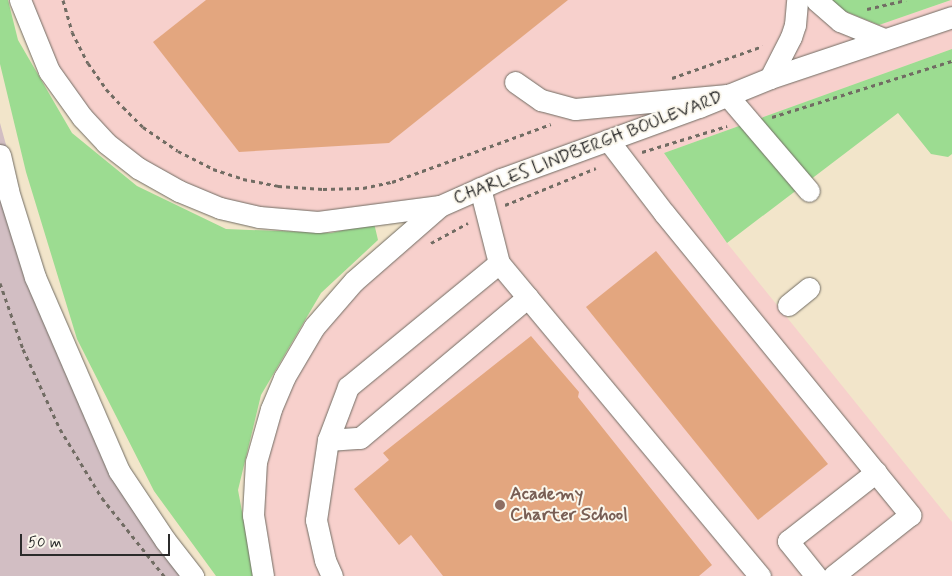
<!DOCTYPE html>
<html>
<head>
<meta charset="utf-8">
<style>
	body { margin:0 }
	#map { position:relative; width:952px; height:576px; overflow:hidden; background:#f2e5ca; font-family:Mynerve,sans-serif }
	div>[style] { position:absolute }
	.built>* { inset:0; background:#f7d0cc }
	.industrial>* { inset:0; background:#d2bec3 }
	.green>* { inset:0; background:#9cdc91 }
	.building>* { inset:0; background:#e3a67f }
	.path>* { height:3px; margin-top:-1.5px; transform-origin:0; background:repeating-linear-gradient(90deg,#716c63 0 4px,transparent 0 8px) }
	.roads { filter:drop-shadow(0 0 1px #716c63) drop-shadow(0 0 1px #716c63) }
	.minor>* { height:21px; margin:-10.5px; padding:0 10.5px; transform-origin:10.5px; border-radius:10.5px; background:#fff }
	.dots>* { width:14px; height:14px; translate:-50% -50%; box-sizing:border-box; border:2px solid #fbf7ec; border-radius:50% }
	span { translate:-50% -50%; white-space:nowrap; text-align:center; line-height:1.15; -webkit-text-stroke:4px #fbf7ec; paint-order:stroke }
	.street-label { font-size:18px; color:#2b2b2b }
	.education-label { font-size:18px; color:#785e54; font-weight:700 }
	.left { translate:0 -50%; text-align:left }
	.scale { position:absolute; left:20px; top:534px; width:150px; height:22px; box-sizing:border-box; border:2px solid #2b2b2b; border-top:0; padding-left:6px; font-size:15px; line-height:18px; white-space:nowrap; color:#2b2b2b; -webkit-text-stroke:4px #fbf7ec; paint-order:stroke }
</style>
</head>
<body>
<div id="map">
	<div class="built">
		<div style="clip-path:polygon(18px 0,828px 0,832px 6px,879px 25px,952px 0,952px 49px,664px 153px,727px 243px,952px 522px,952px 576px,261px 576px,262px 427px,303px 338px,431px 211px,273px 223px,110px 152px)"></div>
	</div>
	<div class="industrial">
		<div style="clip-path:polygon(0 123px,45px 286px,109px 436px,199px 576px,0 576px)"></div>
	</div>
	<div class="green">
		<div style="clip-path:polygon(0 0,8px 0,18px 40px,72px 133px,137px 186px,226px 229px,331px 233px,374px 223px,378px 240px,321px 293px,261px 395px,238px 490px,254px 576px,216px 576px,154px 491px,77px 339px,26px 172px,0 64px)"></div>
		<div style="clip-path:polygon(828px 0,951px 0,879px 25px,832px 6px)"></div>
		<div style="clip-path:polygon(952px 49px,952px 154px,948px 157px,931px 154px,898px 113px,727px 243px,664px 153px)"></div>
	</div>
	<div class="building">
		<div style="clip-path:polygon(206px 0,568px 0,389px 143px,239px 152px,153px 42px)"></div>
		<div style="clip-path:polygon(656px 251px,828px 464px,758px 520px,586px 307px)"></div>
		<div style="clip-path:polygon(531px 336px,579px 392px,578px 397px,712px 565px,699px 576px,443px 576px,411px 535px,399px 545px,354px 489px,389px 460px,383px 453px)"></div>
	</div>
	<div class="path">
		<div style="left:63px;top:0;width:33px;rotate:74deg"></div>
		<div style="left:72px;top:32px;width:35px;rotate:63deg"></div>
		<div style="left:88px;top:63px;width:32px;rotate:55deg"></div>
		<div style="left:106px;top:89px;width:25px;rotate:47deg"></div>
		<div style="left:123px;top:107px;width:28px;rotate:45deg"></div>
		<div style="left:143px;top:127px;width:42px;rotate:34.4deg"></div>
		<div style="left:178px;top:151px;width:39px;rotate:27deg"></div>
		<div style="left:213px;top:169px;width:32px;rotate:18deg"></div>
		<div style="left:243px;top:179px;width:36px;rotate:11deg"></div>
		<div style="left:278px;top:186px;width:45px;rotate:3.8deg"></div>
		<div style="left:323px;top:189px;width:40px;rotate:-1.4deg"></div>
		<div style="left:363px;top:188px;width:30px;rotate:-12deg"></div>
		<div style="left:392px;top:182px;width:169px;rotate:-20deg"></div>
		<div style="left:867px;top:9px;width:40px;rotate:-13deg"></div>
		<div style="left:672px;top:78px;width:96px;rotate:-19.4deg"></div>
		<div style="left:772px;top:117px;width:189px;rotate:-17.3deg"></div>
		<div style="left:642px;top:152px;width:89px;rotate:-17deg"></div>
		<div style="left:505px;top:205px;width:98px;rotate:-22.1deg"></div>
		<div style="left:431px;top:243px;width:42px;rotate:-28.4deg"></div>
		<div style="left:0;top:283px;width:70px;rotate:70.8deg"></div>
		<div style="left:23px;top:349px;width:88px;rotate:65.2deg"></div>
		<div style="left:60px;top:429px;width:81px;rotate:58.7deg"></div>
		<div style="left:102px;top:498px;width:100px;rotate:51.5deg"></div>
	</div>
	<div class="roads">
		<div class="minor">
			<div style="left:20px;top:0;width:77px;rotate:67.8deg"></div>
			<div style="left:49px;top:71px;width:57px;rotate:54.3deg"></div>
			<div style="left:82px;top:117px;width:35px;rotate:47deg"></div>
			<div style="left:106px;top:143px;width:41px;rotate:38deg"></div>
			<div style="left:138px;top:168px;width:47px;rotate:29.3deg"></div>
			<div style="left:179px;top:191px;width:44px;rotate:22.5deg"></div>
			<div style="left:220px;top:208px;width:40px;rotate:13deg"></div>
			<div style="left:259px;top:217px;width:59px;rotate:4.8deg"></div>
			<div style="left:318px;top:222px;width:123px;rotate:-7.5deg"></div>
			<div style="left:816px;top:0;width:32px;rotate:41deg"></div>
			<div style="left:840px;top:21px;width:48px;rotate:22.2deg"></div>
			<div style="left:770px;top:78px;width:46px;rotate:-62.9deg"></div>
			<div style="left:791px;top:37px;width:13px;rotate:-72deg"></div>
			<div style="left:795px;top:25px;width:25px;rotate:-85deg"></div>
			<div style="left:515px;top:82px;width:32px;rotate:35deg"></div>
			<div style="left:541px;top:100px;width:35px;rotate:15deg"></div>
			<div style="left:575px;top:109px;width:153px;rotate:-5.3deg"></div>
			<div style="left:727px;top:95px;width:126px;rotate:49.5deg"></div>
			<div style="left:608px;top:140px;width:92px;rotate:52.5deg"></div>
			<div style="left:664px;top:213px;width:390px;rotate:50.8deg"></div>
			<div style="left:910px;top:515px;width:98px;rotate:141.6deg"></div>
			<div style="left:0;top:155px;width:37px;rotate:77deg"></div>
			<div style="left:8px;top:191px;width:90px;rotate:72.6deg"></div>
			<div style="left:35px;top:277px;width:211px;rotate:66.6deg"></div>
			<div style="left:119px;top:471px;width:83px;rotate:56.3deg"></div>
			<div style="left:165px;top:540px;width:46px;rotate:52.1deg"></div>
			<div style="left:480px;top:188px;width:77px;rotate:75.8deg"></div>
			<div style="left:788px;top:305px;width:27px;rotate:-39deg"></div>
			<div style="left:328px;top:440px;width:32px;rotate:-4deg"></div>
			<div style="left:360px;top:438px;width:219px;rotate:-40deg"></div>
			<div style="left:263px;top:576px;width:62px;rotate:-99.3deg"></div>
			<div style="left:253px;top:515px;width:53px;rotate:-86.8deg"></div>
			<div style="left:256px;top:462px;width:55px;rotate:-74.2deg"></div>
			<div style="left:271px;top:409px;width:34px;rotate:-67deg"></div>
			<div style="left:284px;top:378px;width:59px;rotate:-59.5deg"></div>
			<div style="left:314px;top:327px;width:61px;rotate:-49deg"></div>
			<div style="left:354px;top:281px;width:114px;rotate:-41.1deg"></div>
			<div style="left:440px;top:206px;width:67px;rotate:-23.9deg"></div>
			<div style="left:501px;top:179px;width:211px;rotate:-20deg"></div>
			<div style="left:699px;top:107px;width:77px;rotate:-22.2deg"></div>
			<div style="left:770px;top:78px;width:192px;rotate:-18.5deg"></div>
			<div style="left:332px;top:576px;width:17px;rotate:-114deg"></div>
			<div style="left:325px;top:560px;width:41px;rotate:-102.7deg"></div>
			<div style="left:316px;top:520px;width:81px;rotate:-81.5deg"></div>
			<div style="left:328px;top:440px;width:57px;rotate:-69.3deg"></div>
			<div style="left:348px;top:387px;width:195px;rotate:-39.4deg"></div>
			<div style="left:499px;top:263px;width:408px;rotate:50.2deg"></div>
			<div style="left:816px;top:576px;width:45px;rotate:-128.7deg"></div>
			<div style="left:788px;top:541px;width:112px;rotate:-38.1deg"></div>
		</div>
	</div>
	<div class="dots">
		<div style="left:500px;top:505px;background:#8d6e63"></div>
	</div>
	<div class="street-label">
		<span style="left:588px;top:148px;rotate:-21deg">CHARLES LINDBERGH BOULEVARD</span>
	</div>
	<div class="education-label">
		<span class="left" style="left:510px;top:505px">Academy<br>Charter School</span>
	</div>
	<div class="scale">50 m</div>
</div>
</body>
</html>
